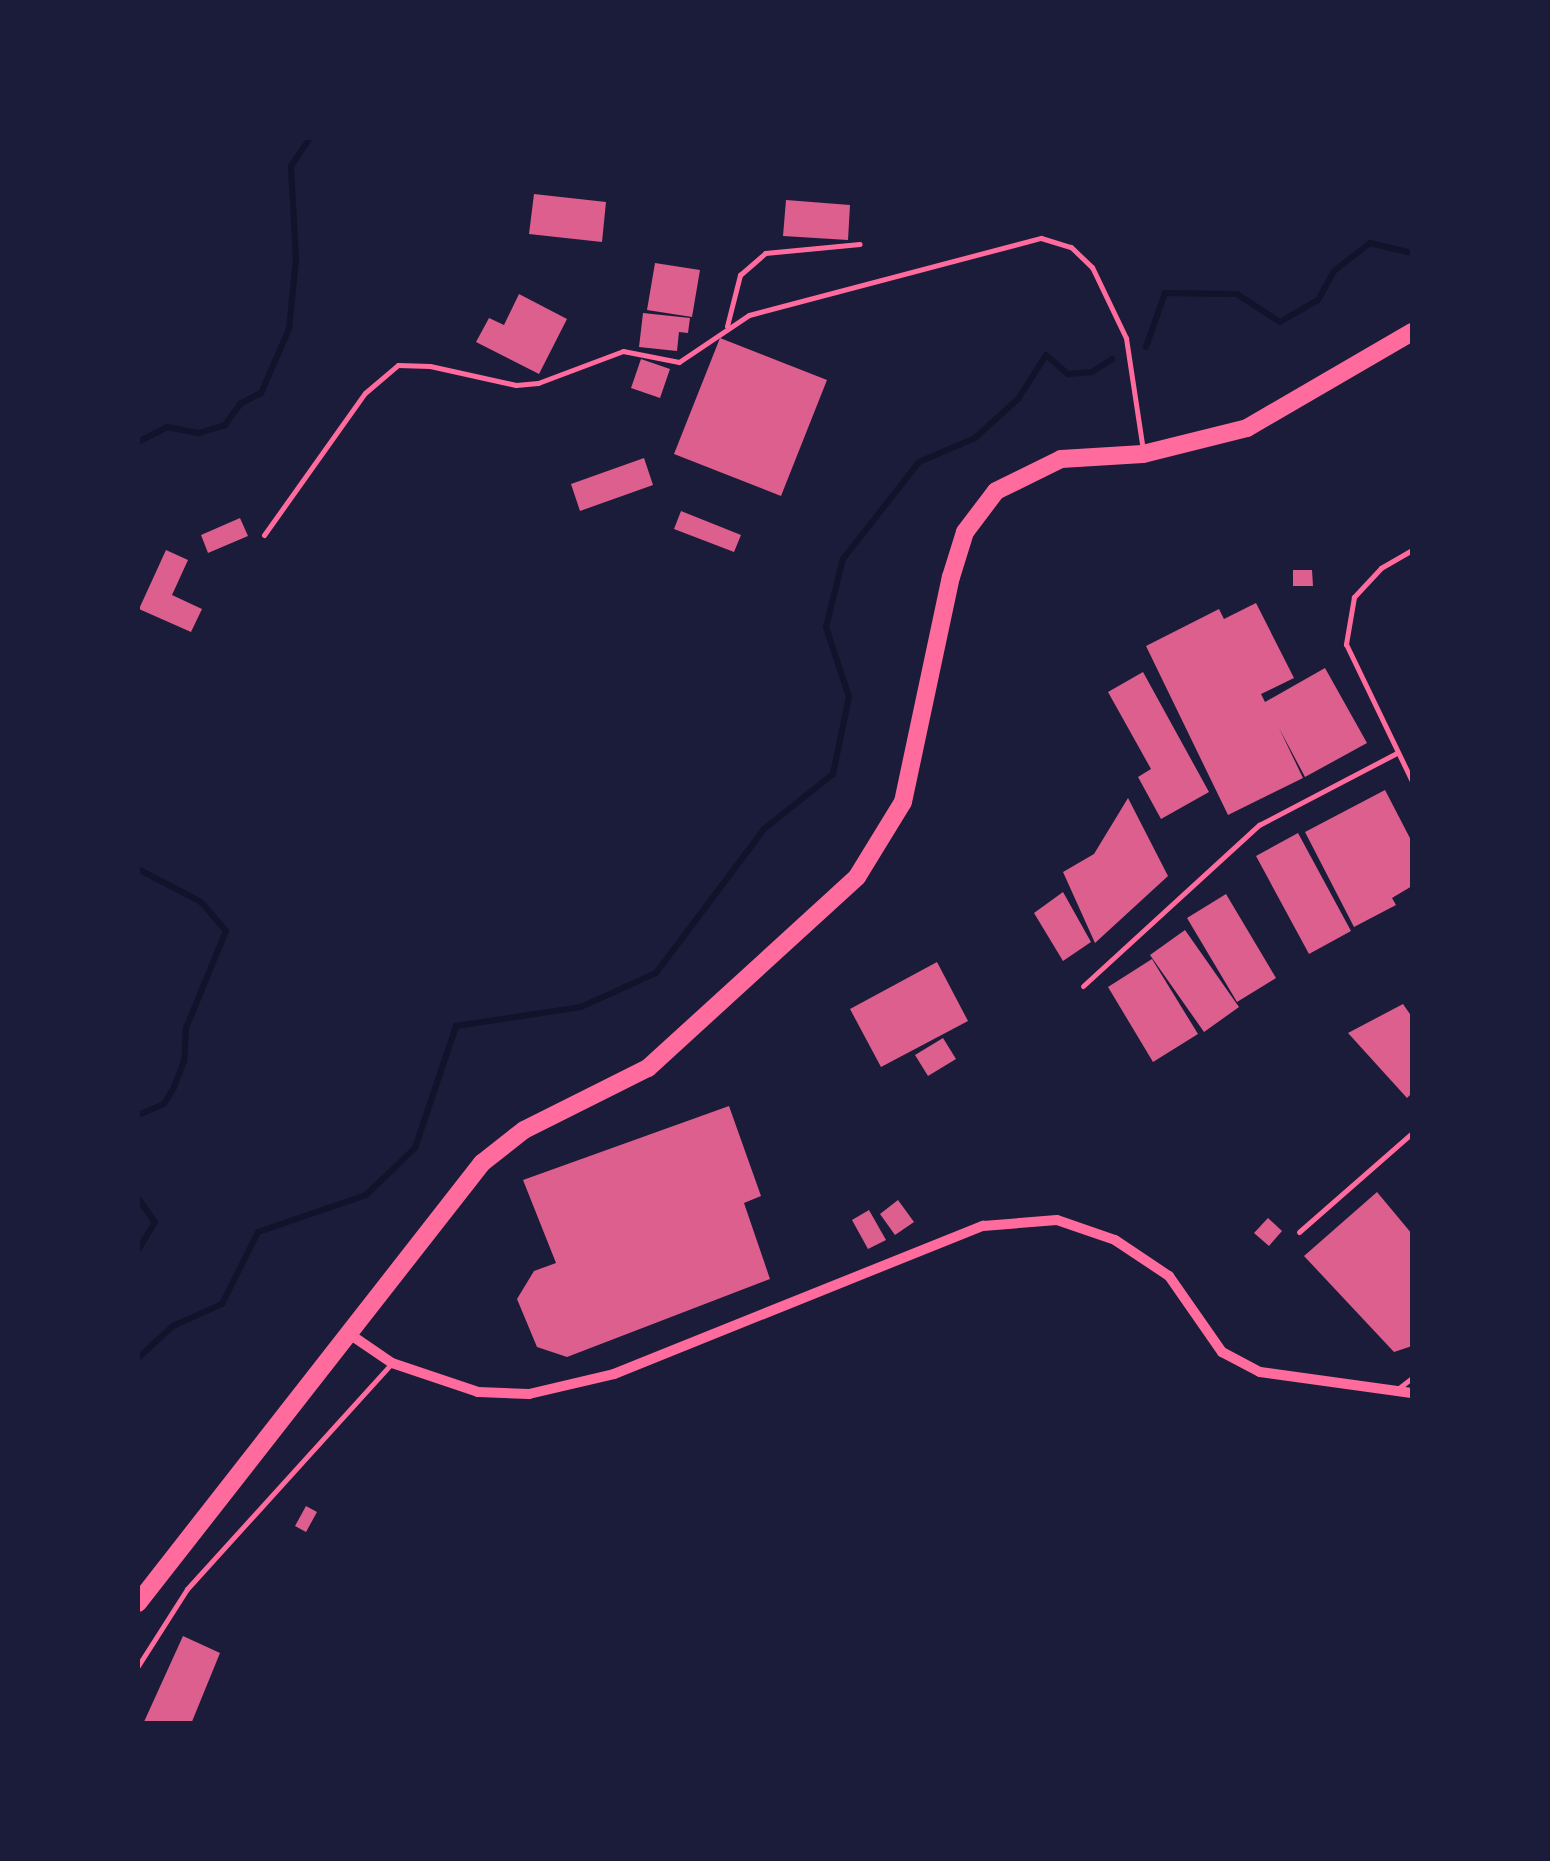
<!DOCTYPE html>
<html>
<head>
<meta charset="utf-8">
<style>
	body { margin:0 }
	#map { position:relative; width:1550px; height:1861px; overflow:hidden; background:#1b1b3a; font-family:Manrope,sans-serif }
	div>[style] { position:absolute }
	.stream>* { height:6px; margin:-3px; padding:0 3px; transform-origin:3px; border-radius:3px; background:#12122b }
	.building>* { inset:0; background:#dd5f8e }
	.service>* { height:5px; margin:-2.5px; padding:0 2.5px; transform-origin:2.5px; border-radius:2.5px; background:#ff6b9d }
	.minor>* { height:10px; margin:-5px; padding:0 5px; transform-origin:5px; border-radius:5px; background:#ff6b9d }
	.trunk>* { height:18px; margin:-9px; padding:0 9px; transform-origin:9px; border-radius:9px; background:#ff6b9d }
	span { translate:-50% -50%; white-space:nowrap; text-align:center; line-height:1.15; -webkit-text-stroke:8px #1b1b3a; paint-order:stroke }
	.frame { position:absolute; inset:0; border:140px solid #1b1b3a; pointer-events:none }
</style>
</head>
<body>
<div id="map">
	<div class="stream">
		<div style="left:1146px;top:347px;width:57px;rotate:-70.6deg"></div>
		<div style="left:1165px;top:293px;width:72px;rotate:0.8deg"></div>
		<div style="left:1237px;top:294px;width:51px;rotate:33.1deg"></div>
		<div style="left:1280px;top:322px;width:44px;rotate:-30.1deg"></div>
		<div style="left:1318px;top:300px;width:33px;rotate:-61deg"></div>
		<div style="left:1334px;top:271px;width:46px;rotate:-37.9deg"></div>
		<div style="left:1370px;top:243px;width:43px;rotate:13.4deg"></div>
		<div style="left:138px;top:442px;width:33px;rotate:-27deg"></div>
		<div style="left:167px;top:427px;width:33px;rotate:11deg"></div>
		<div style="left:199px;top:433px;width:27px;rotate:-17deg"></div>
		<div style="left:225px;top:425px;width:26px;rotate:-54deg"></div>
		<div style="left:240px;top:404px;width:24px;rotate:-28deg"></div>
		<div style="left:261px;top:393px;width:70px;rotate:-66.4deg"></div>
		<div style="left:289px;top:329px;width:70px;rotate:-84.3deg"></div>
		<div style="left:296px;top:259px;width:93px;rotate:-93.1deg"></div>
		<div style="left:291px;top:166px;width:34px;rotate:-56deg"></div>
		<div style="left:138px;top:869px;width:71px;rotate:27.6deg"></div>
		<div style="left:201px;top:902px;width:38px;rotate:49deg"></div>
		<div style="left:226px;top:931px;width:105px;rotate:112.4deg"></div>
		<div style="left:186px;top:1028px;width:33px;rotate:93deg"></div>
		<div style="left:184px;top:1061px;width:30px;rotate:111deg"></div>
		<div style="left:173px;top:1089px;width:17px;rotate:121deg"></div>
		<div style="left:164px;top:1104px;width:28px;rotate:157deg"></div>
		<div style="left:138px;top:1198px;width:29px;rotate:55deg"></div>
		<div style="left:155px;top:1222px;width:33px;rotate:121deg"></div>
		<div style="left:138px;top:1358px;width:47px;rotate:-42.4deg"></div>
		<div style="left:173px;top:1326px;width:54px;rotate:-24.2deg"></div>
		<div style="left:222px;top:1304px;width:80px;rotate:-63.4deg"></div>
		<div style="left:258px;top:1232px;width:114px;rotate:-18.9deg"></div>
		<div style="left:366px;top:1195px;width:68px;rotate:-43.8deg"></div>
		<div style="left:415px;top:1148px;width:129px;rotate:-71.4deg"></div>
		<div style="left:456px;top:1026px;width:126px;rotate:-8.6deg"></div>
		<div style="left:581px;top:1007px;width:82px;rotate:-24.4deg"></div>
		<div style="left:656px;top:973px;width:180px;rotate:-53.1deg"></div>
		<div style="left:764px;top:829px;width:88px;rotate:-38.6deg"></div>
		<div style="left:833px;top:774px;width:79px;rotate:-78.3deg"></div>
		<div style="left:849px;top:697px;width:74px;rotate:-108.2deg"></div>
		<div style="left:826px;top:627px;width:70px;rotate:-76deg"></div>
		<div style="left:843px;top:559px;width:123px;rotate:-51.9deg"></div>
		<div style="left:919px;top:462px;width:61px;rotate:-23.2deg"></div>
		<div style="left:975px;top:438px;width:58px;rotate:-42.2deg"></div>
		<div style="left:1018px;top:399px;width:52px;rotate:-57.5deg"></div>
		<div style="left:1046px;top:355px;width:29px;rotate:41deg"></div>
		<div style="left:1068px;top:374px;width:24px;rotate:-5deg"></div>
		<div style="left:1092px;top:372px;width:24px;rotate:-33deg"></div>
	</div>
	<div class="building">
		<div style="clip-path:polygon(534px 194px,606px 202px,602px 242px,529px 234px)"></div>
		<div style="clip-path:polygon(786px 200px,850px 205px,848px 240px,783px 236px)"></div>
		<div style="clip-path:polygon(655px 263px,700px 270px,692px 317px,647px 310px)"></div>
		<div style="clip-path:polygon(519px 294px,567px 319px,539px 374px,476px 342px,489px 318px,504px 325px)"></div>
		<div style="clip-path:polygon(643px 313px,690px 318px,688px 333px,679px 332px,677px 351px,639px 347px)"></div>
		<div style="clip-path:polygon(720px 338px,827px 380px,781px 496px,674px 454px)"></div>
		<div style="clip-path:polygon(641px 359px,670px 369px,660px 398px,631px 388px)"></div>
		<div style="clip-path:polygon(644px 458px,653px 485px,580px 511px,571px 484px)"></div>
		<div style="clip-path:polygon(681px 511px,741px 535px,734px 552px,674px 529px)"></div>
		<div style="clip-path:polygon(240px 518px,248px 536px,208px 553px,201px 535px)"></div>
		<div style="clip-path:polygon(166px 550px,188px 560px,172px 595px,202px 609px,191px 632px,139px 609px)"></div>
		<div style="clip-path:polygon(1293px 570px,1312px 570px,1313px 586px,1293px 586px)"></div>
		<div style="clip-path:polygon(1256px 603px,1294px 678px,1261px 694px,1265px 702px,1325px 668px,1367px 743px,1305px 777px,1279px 728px,1303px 778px,1228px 815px,1146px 646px,1219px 609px,1224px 619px)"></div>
		<div style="clip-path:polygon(1143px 672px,1209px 792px,1161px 819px,1138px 777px,1151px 769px,1108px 692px)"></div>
		<div style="clip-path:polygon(1385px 790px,1412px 842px,1412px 886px,1392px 898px,1396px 905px,1354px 927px,1305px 832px)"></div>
		<div style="clip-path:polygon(1128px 798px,1168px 876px,1095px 943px,1063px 872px,1094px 854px)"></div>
		<div style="clip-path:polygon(1298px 833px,1351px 931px,1309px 954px,1256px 856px)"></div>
		<div style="clip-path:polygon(1063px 892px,1091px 942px,1063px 961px,1034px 913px)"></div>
		<div style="clip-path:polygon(1226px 894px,1276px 978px,1237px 1002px,1187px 918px)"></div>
		<div style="clip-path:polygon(1185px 930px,1239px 1007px,1204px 1032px,1150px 955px)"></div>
		<div style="clip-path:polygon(1152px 959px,1198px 1034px,1153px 1062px,1108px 987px)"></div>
		<div style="clip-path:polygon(937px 962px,968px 1021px,881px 1067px,850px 1009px)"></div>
		<div style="clip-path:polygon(1403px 1004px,1412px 1017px,1412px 1093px,1407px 1098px,1348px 1033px)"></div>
		<div style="clip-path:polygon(943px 1038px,956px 1059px,928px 1076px,915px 1055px)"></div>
		<div style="clip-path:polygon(729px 1106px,761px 1196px,744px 1203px,770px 1279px,567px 1357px,537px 1347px,517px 1299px,534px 1271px,556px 1263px,523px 1180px)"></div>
		<div style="clip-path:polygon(1377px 1192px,1412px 1234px,1412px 1346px,1394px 1352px,1304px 1256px)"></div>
		<div style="clip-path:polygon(898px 1200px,914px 1222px,895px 1235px,880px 1214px)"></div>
		<div style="clip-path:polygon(869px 1210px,886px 1240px,868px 1249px,852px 1220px)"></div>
		<div style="clip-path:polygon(1268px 1218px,1282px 1231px,1269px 1246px,1254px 1233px)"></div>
		<div style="clip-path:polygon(306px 1506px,317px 1512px,306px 1532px,295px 1526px)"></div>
		<div style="clip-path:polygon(183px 1636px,220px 1653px,191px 1724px,143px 1724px)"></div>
	</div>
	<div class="service">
		<div style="left:727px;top:326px;width:53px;rotate:-75.7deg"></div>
		<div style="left:740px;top:275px;width:33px;rotate:-41deg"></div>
		<div style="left:765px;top:253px;width:95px;rotate:-5.4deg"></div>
		<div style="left:264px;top:535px;width:174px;rotate:-54.6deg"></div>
		<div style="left:365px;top:393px;width:43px;rotate:-40.3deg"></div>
		<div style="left:398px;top:365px;width:32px;rotate:2deg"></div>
		<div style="left:430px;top:366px;width:88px;rotate:12.5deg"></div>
		<div style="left:516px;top:385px;width:22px;rotate:-5deg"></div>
		<div style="left:538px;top:383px;width:91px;rotate:-20.6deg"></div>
		<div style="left:623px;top:351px;width:57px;rotate:11.1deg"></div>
		<div style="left:679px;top:362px;width:84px;rotate:-33.9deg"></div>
		<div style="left:749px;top:315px;width:302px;rotate:-14.8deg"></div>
		<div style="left:1041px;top:238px;width:31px;rotate:17deg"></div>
		<div style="left:1071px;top:247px;width:29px;rotate:44deg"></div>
		<div style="left:1092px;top:267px;width:79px;rotate:64.4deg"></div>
		<div style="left:1126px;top:338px;width:114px;rotate:81.4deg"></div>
		<div style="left:1412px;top:550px;width:36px;rotate:150deg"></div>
		<div style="left:1381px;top:568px;width:40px;rotate:133deg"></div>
		<div style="left:1354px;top:597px;width:48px;rotate:99.7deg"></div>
		<div style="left:1346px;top:644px;width:152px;rotate:64.3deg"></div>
		<div style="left:1083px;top:986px;width:239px;rotate:-42.5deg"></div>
		<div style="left:1259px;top:825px;width:156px;rotate:-27.6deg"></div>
		<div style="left:1299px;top:1232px;width:150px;rotate:-41.2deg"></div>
		<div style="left:1399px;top:1388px;width:16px;rotate:-38deg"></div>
		<div style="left:138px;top:1666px;width:91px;rotate:-57.5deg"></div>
		<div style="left:187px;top:1589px;width:305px;rotate:-47.8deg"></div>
	</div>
	<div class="minor">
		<div style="left:348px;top:1333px;width:53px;rotate:34.3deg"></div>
		<div style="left:392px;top:1363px;width:91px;rotate:18.6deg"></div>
		<div style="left:478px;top:1392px;width:51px;rotate:2.2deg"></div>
		<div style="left:529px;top:1394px;width:87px;rotate:-13.2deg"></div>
		<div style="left:614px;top:1374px;width:398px;rotate:-21.9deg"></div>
		<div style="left:983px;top:1226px;width:74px;rotate:-4.6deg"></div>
		<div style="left:1057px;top:1220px;width:61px;rotate:19deg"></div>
		<div style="left:1115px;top:1240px;width:65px;rotate:33.7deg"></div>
		<div style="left:1169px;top:1276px;width:93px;rotate:55.1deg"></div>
		<div style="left:1222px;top:1352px;width:43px;rotate:27.8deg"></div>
		<div style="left:1260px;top:1372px;width:153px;rotate:7.9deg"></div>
	</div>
	<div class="trunk">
		<div style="left:138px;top:1603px;width:559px;rotate:-51.98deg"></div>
		<div style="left:482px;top:1163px;width:53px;rotate:-38.2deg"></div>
		<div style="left:524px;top:1130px;width:139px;rotate:-26.6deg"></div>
		<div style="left:648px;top:1068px;width:283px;rotate:-42.4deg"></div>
		<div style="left:857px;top:877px;width:88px;rotate:-58.5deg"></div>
		<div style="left:903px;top:802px;width:230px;rotate:-78deg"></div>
		<div style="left:951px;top:577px;width:47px;rotate:-72.7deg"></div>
		<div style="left:965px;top:532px;width:51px;rotate:-52.9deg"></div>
		<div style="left:996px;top:491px;width:72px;rotate:-26.2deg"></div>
		<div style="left:1061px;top:459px;width:82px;rotate:-3.5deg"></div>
		<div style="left:1143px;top:454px;width:107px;rotate:-14deg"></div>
		<div style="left:1247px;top:428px;width:191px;rotate:-30.2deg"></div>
	</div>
	<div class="frame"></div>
</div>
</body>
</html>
